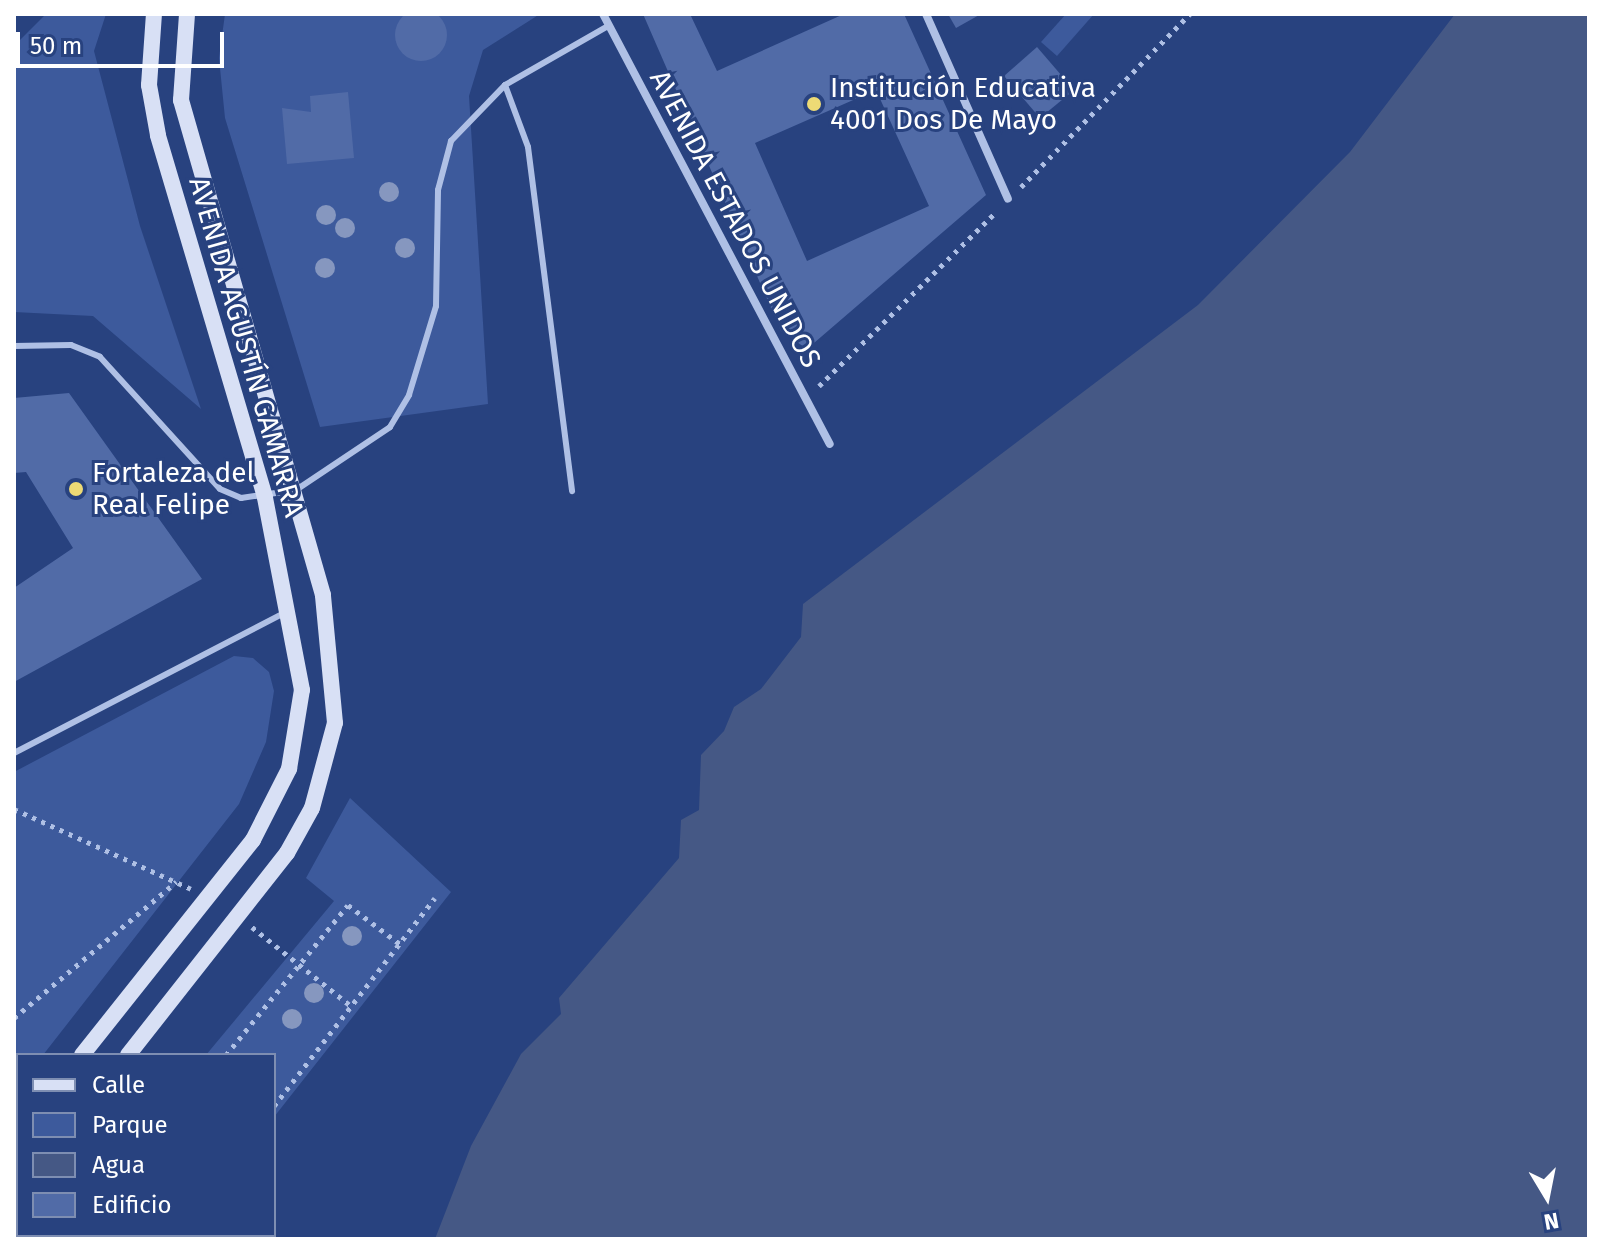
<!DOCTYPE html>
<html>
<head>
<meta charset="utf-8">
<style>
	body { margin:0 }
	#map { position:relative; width:1603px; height:1253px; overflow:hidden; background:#28427f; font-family:"Fira Sans",sans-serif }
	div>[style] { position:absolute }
	.green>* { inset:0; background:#3d5a9c }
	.water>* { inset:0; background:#455885 }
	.building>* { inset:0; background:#516ba7 }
	.round { border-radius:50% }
	.path>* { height:5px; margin-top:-2.5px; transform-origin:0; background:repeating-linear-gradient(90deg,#afc0e5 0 4px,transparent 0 10px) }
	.lane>* { height:6px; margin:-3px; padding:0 3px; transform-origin:3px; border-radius:3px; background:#afc0e5 }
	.street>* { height:8px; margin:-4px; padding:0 4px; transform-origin:4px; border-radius:4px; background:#afc0e5 }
	.secondary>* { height:16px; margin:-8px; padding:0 8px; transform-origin:8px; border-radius:8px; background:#d8e0f5 }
	.trees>* { width:20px; height:20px; margin:-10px; border-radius:50%; background:#8697bf }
	.dots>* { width:22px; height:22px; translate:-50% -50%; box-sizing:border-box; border:4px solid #28427f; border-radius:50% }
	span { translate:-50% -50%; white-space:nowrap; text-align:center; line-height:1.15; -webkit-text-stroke:6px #28427f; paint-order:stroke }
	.poi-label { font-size:28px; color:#fff }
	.left { translate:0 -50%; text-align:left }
	.street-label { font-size:28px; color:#fff }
	.frame { position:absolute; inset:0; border:16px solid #fff; pointer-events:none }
	.legend { position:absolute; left:16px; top:1053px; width:260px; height:184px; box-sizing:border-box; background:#28427f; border:2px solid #7e8eb2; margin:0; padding:10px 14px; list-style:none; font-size:24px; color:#fff }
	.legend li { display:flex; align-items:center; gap:16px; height:40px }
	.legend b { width:40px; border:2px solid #7e8eb2 }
	.north { position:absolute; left:1507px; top:1157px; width:80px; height:80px; -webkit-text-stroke:6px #28427f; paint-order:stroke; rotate:170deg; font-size:22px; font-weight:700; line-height:32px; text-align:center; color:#fff }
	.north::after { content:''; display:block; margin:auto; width:28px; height:36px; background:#fff; clip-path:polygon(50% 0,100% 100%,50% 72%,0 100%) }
	.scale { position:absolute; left:16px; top:32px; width:208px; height:36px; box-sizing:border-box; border:4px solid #fff; border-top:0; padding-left:10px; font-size:24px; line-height:28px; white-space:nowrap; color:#fff; -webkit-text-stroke:6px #28427f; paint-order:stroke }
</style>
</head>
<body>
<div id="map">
	<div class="green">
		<div style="clip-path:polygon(46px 14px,106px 14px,94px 51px,140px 226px,201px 409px,93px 316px,14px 312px,14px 46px)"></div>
		<div style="clip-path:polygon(225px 14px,540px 14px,483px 50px,469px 96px,488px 404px,320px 427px,225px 118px,219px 58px)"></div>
		<div style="clip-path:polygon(1066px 14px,1094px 14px,1057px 56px,1041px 42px)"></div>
		<div style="clip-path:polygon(234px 656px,253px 658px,269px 672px,274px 691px,266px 742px,239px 804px,43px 1055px,18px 1055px,14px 1091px,14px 772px)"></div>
		<div style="clip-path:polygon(350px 798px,451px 892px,274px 1117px,274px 1055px,206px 1055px,334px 901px,306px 878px)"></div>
	</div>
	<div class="water">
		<div style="clip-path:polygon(1455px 14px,1589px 14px,1589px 1239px,435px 1239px,471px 1146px,521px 1054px,561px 1014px,559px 998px,679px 858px,681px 820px,699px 810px,701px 755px,724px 731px,734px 707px,761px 689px,801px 637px,803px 604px,1198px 305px,1350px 152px)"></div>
	</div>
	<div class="building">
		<div class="round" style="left:395px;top:9px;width:52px;height:52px"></div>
		<div style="clip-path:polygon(evenodd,643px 14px,690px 14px,717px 71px,844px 14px,904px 14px,986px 195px,807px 349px,781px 331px,643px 14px,876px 90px,929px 206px,807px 261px,755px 143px,876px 90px)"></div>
		<div style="clip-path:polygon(948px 14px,981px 14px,956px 28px)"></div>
		<div style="clip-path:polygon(1037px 47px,1074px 90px,1040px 118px,1004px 76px)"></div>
		<div style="clip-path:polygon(348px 92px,354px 158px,287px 164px,282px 108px,311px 112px,310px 96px)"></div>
		<div style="clip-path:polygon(69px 393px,202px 579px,14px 682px,14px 588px,73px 548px,26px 472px,14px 473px,14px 398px)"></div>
	</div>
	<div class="path">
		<div style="left:1021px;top:187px;width:242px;rotate:-45.7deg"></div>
		<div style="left:819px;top:386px;width:250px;rotate:-44.5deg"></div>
		<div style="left:14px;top:809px;width:194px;rotate:24.3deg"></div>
		<div style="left:252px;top:927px;width:127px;rotate:38.6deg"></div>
		<div style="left:14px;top:1018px;width:212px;rotate:-40deg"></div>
		<div style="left:226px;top:1055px;width:193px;rotate:-50.9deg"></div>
		<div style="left:348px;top:905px;width:65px;rotate:36.9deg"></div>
		<div style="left:274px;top:1106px;width:263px;rotate:-52.3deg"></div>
		<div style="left:58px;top:1239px;width:10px"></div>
		<div style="left:171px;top:1239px;width:5px;rotate:-53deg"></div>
	</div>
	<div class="lane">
		<div style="left:505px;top:85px;width:66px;rotate:69.6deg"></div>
		<div style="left:528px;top:147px;width:347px;rotate:82.7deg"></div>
		<div style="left:14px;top:346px;width:57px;rotate:-1deg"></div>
		<div style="left:71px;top:345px;width:31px;rotate:22deg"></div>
		<div style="left:100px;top:357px;width:178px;rotate:47.7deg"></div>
		<div style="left:220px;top:489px;width:23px;rotate:23deg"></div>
		<div style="left:241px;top:498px;width:56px;rotate:-8.3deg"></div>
		<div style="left:296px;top:490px;width:113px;rotate:-33.8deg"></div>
		<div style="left:390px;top:427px;width:37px;rotate:-59deg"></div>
		<div style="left:409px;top:395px;width:93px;rotate:-73.1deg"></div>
		<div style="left:436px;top:306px;width:116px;rotate:-89deg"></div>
		<div style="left:438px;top:190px;width:51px;rotate:-75.1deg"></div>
		<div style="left:451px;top:141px;width:78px;rotate:-46deg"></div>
		<div style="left:505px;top:85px;width:119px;rotate:-29.8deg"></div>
		<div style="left:14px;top:753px;width:304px;rotate:-27.4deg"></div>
	</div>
	<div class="street">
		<div style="left:603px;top:14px;width:486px;rotate:62.2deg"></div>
		<div style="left:926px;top:14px;width:202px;rotate:66.1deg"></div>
	</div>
	<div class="secondary">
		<div style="left:82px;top:1055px;width:275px;rotate:-51.5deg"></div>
		<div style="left:253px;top:840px;width:80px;rotate:-63.1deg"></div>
		<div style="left:289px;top:769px;width:80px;rotate:-80.7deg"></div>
		<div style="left:302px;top:690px;width:197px;rotate:-100.9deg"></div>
		<div style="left:265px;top:497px;width:377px;rotate:-106.5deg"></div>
		<div style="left:158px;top:135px;width:51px;rotate:-100.2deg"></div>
		<div style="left:149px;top:85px;width:71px;rotate:-86deg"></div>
		<div style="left:128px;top:1055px;width:257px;rotate:-51.8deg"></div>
		<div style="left:287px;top:853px;width:51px;rotate:-60.9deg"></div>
		<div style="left:312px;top:808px;width:88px;rotate:-74.9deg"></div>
		<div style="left:335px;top:723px;width:129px;rotate:-95.4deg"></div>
		<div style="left:323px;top:595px;width:515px;rotate:-106.01deg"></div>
		<div style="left:181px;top:100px;width:86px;rotate:-86deg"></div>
		<div style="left:14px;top:1138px;width:6px;rotate:-51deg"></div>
		<div style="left:14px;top:1195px;width:6px;rotate:-51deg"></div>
	</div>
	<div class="trees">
		<div style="left:389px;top:192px"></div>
		<div style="left:326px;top:215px"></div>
		<div style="left:345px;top:228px"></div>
		<div style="left:405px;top:248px"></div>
		<div style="left:325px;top:268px"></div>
		<div style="left:352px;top:936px"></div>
		<div style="left:314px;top:993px"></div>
		<div style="left:292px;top:1019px"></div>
	</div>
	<div class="dots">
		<div style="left:814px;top:104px;background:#edda75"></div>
		<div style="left:76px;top:489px;background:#edda75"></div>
	</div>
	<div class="poi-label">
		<span class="left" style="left:830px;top:104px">Institución Educativa<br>4001 Dos De Mayo</span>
		<span class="left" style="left:92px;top:489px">Fortaleza del<br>Real Felipe</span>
	</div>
	<div class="street-label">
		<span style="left:735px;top:219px;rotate:62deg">AVENIDA ESTADOS UNIDOS</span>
		<span style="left:246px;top:347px;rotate:74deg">AVENIDA AGUSTÍN GAMARRA</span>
	</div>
	<div class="frame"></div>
	<ul class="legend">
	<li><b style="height:10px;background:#d8e0f5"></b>Calle</li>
	<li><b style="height:22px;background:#3d5a9c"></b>Parque</li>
	<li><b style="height:22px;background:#455885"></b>Agua</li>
	<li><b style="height:22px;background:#516ba7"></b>Edificio</li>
	</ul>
	<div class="north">N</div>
	<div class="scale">50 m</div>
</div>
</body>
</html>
